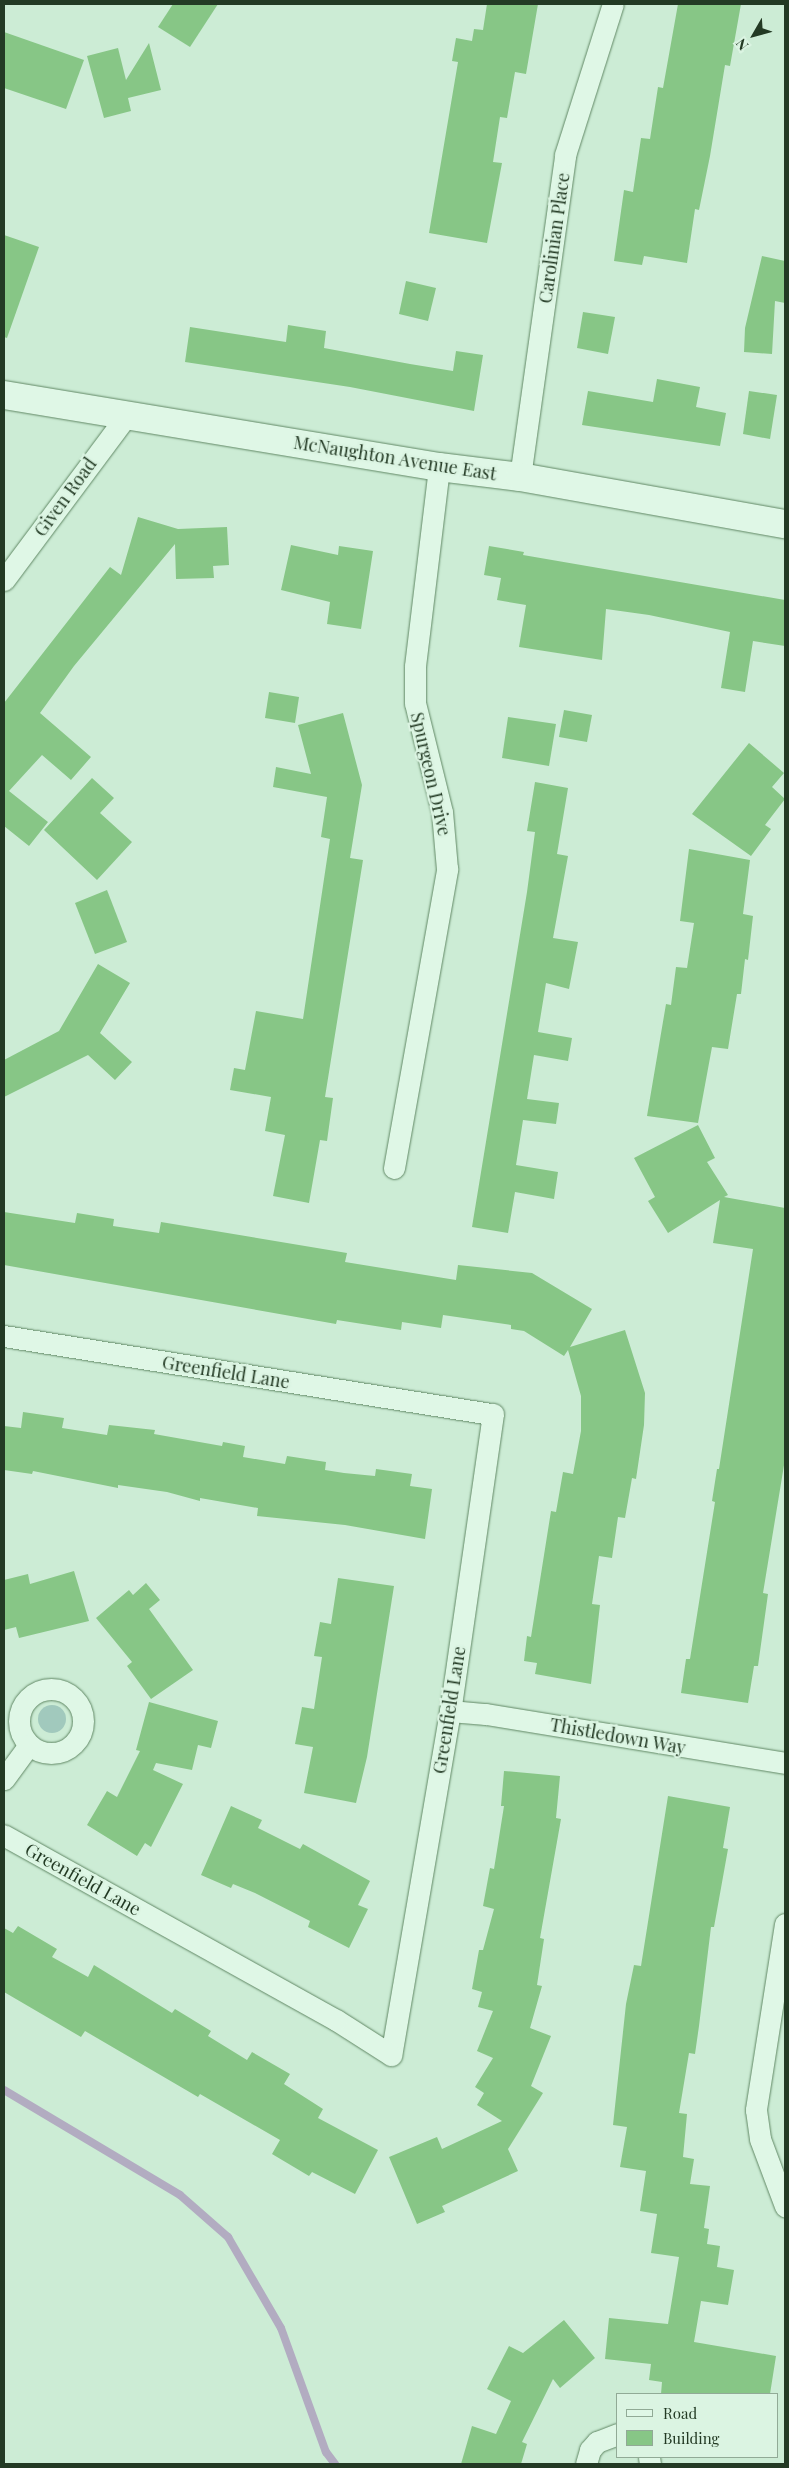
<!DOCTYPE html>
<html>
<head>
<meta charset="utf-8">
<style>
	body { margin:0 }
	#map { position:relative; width:789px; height:2468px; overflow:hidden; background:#ccecd5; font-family:"Playfair Display",serif }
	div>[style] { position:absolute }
	.green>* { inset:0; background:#a1c9bd }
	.round { border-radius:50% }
	.stream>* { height:8px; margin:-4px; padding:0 4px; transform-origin:4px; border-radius:4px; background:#b2acc1 }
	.building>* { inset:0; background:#87c686 }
	.roads { filter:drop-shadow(0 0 1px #618865) drop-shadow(0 0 1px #618865) }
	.minor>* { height:21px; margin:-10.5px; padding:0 10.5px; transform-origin:10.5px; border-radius:10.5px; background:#dff7e6 }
	.minor>.ring { margin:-10.5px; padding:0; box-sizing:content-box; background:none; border:21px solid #dff7e6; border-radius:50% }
	.secondary>* { height:28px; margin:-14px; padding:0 14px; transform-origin:14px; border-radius:14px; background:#dff7e6 }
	span { translate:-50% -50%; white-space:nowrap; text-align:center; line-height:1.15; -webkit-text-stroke:4.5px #dbf4e2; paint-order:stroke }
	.street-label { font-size:18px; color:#233a24 }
	.frame { position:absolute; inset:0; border:5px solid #233a24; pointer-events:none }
	.legend { position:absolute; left:616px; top:2393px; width:162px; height:65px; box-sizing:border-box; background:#dbf4e2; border:1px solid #91aa96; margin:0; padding:6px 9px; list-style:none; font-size:15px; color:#233a24 }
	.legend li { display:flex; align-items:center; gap:10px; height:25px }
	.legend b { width:25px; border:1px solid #91aa96 }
	.north { position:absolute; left:729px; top:10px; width:50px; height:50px; -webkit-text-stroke:4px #dbf4e2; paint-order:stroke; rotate:232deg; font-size:14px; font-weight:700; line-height:20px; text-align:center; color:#233a24 }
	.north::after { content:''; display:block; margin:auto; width:18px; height:22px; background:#233a24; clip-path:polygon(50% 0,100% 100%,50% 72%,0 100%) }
</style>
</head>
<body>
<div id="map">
	<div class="green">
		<div class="round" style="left:38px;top:1705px;width:28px;height:28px"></div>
	</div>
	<div class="stream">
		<div style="left:4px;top:2090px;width:205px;rotate:30.8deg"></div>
		<div style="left:180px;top:2195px;width:64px;rotate:41.2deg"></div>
		<div style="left:228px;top:2237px;width:105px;rotate:59.8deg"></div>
		<div style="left:281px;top:2328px;width:132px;rotate:70.1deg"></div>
		<div style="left:326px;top:2452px;width:15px;rotate:53deg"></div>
	</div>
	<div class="building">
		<div style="clip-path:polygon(173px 4px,218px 4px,190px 47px,158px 27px)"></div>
		<div style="clip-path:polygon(487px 4px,538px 4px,526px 74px,515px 72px,507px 118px,500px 117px,493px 162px,502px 163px,487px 243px,429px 233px,458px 62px,452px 61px,456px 38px,472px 41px,474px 29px,483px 30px)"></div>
		<div style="clip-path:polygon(678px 4px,741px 4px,730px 66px,725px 65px,710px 156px,699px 210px,695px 209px,687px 263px,644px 256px,642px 265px,614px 261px,624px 190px,633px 192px,641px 138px,650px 139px,658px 87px,663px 88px)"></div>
		<div style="clip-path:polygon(4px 32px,84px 60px,66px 109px,4px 88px)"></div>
		<div style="clip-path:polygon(149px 43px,161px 90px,128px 98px,131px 111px,104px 118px,87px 56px,118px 48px,126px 80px)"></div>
		<div style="clip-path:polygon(4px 235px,39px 247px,7px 338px,4px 337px)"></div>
		<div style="clip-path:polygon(762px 256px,785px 261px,785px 303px,775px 301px,772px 354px,744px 352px,745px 328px)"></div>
		<div style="clip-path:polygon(406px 281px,436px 288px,428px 321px,399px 314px)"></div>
		<div style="clip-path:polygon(583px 312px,615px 317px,608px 354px,577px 348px)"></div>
		<div style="clip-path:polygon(288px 325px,326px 331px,324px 348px,410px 364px,453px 371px,456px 351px,483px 355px,474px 411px,350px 387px,185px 362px,190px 327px,286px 342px)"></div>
		<div style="clip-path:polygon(657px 379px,700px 387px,696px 407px,726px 413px,720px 446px,582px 425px,588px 391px,653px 402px)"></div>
		<div style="clip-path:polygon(749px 391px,777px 395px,770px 439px,743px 434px)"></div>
		<div style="clip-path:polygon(138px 517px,178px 529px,227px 527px,229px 565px,213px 566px,214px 578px,176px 579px,175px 544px,74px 666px,40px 713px,91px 757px,71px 780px,42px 755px,9px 791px,48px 822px,29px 846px,4px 826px,4px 703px,110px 567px,121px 575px)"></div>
		<div style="clip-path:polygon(291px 545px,338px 555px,339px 546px,373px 551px,361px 629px,327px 624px,330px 602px,281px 590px)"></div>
		<div style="clip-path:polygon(489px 546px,524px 552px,523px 555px,785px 600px,785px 646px,753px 641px,745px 692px,721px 688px,730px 632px,649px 615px,606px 609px,602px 660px,519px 647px,526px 605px,497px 600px,501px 578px,484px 575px)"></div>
		<div style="clip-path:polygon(269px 692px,299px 697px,295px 723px,265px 718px)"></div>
		<div style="clip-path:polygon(564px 710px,592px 715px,587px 742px,559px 737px)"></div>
		<div style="clip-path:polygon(343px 713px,362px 785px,350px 858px,363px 860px,325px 1097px,333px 1098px,327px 1141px,320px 1140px,309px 1203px,273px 1196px,285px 1135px,265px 1131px,271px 1097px,230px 1090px,234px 1068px,245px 1070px,256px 1011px,303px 1019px,330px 839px,321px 837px,327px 797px,273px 787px,276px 767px,311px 774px,298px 725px)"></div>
		<div style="clip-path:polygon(508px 717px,556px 724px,549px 766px,502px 758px)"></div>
		<div style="clip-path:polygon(749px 743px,784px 773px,772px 787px,785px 799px,765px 825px,771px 829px,751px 856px,692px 814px)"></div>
		<div style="clip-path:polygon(92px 778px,114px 798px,100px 813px,132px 842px,97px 880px,44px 830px)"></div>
		<div style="clip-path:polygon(535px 782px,568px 788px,557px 854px,568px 856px,553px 938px,578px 942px,569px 989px,546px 983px,538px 1032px,572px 1038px,568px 1061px,534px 1055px,527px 1099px,559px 1103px,556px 1124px,523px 1120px,516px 1165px,558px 1172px,554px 1199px,515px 1192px,508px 1233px,472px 1227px,527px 892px,535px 832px,527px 831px)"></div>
		<div style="clip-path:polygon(689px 849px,750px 860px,743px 914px,753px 916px,748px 960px,745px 959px,741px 994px,737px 994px,728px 1049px,712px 1047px,698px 1123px,647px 1116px,666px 1004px,671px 1005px,676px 967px,687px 968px,694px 923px,680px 921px)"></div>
		<div style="clip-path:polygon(107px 890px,127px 942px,95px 954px,75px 903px)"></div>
		<div style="clip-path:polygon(98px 964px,130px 983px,100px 1033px,132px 1062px,115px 1080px,88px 1055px,4px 1097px,4px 1060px,59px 1031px)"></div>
		<div style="clip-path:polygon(698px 1125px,715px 1158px,707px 1162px,728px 1195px,724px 1197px,785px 1208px,785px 1459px,763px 1593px,768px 1594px,758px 1666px,754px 1666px,748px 1703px,681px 1693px,686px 1659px,690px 1659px,715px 1502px,712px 1501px,717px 1469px,719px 1469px,753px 1249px,713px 1243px,720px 1200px,668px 1233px,648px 1201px,655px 1197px,634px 1158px)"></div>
		<div style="clip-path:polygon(4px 1212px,75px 1223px,77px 1213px,114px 1219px,113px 1226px,159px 1233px,161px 1222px,347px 1253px,345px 1262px,456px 1280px,458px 1265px,532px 1273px,592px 1309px,570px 1347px,625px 1330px,645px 1393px,644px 1425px,636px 1479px,632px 1478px,625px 1518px,618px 1517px,612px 1558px,599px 1556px,592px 1604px,600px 1605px,591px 1684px,535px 1674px,537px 1663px,524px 1661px,527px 1636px,531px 1637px,551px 1511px,556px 1512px,563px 1472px,573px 1474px,581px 1431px,581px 1396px,568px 1350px,564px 1356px,524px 1331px,511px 1329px,511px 1325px,443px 1315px,441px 1328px,402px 1322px,401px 1330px,337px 1320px,336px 1324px,4px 1265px)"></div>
		<div style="clip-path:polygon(23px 1412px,64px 1418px,62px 1428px,107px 1435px,109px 1425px,155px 1430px,154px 1434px,222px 1446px,223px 1442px,245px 1446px,243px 1457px,285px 1464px,287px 1456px,326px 1462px,325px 1470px,344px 1473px,375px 1476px,376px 1469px,412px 1474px,410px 1486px,432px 1489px,425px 1539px,345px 1525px,257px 1516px,258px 1508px,200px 1498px,200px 1501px,167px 1492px,118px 1485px,118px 1488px,33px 1471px,32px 1474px,4px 1470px,4px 1426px,21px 1428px)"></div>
		<div style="clip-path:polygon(74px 1571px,89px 1621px,19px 1638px,16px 1627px,4px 1630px,4px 1580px,28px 1574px,30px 1584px)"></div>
		<div style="clip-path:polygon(338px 1578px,394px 1586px,367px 1757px,356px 1803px,304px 1793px,313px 1747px,295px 1744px,302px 1707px,314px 1709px,322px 1657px,314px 1656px,320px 1622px,331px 1624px)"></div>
		<div style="clip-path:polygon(146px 1583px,160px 1600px,149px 1609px,193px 1670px,151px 1699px,127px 1666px,132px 1662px,96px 1618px,129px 1590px,133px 1595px)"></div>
		<div style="clip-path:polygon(149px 1702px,218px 1721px,211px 1748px,198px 1745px,192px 1770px,156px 1763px,153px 1770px,183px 1784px,151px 1847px,145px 1843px,137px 1856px,87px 1825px,107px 1791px,117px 1797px,140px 1751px,136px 1750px)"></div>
		<div style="clip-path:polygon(504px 1771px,560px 1776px,556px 1818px,561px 1819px,540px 1938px,544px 1939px,537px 1985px,542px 1986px,530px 2028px,551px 2036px,531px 2086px,543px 2093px,508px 2149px,518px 2171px,442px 2206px,445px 2212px,417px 2224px,389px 2157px,437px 2137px,442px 2149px,502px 2121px,477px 2105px,484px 2093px,475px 2087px,493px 2058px,477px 2051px,493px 2011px,478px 2007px,482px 1992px,472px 1989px,479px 1950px,483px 1950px,494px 1909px,483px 1906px,490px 1868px,494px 1869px,504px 1806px,501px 1806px)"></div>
		<div style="clip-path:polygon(668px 1796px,730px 1807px,723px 1848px,728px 1849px,714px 1927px,711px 1927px,699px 2026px,695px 2054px,689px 2053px,679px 2113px,687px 2114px,683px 2157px,694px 2159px,690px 2184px,710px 2186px,704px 2228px,709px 2229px,707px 2244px,720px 2246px,717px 2267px,734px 2270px,728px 2305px,701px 2301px,694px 2342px,776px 2356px,770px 2394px,661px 2394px,662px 2382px,649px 2380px,651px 2364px,605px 2359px,609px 2318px,668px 2324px,679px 2257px,651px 2253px,657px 2214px,640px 2211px,646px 2171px,620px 2167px,627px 2127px,613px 2125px,626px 2004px,634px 1965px,641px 1966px)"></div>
		<div style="clip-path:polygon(231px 1806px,262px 1820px,258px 1828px,300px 1849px,303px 1844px,370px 1881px,358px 1905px,368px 1909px,349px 1948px,308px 1927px,310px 1921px,255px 1893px,233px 1884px,231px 1888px,201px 1875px)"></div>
		<div style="clip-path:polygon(18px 1926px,57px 1949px,52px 1957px,88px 1977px,94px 1965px,172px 2013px,175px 2009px,211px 2031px,208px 2036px,247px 2060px,252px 2052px,290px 2074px,284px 2084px,323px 2109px,318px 2118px,378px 2150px,355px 2194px,312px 2172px,309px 2176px,272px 2154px,280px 2140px,200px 2094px,198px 2097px,85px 2031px,81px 2037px,4px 1992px,4px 1928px,13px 1933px)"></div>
		<div style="clip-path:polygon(564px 2320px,595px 2358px,560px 2388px,553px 2379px,522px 2442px,527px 2444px,521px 2464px,461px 2464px,472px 2426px,496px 2434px,511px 2401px,487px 2389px,509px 2346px,523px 2353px)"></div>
	</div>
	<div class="roads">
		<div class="minor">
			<div style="left:520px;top:477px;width:325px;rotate:-82deg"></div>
			<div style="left:565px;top:155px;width:158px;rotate:-72.4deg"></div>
			<div style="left:4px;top:580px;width:206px;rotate:-53.3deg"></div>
			<div style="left:394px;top:1168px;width:304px;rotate:-79.9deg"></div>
			<div style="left:447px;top:869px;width:57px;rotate:-95deg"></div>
			<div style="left:442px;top:812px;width:112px;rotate:-103.9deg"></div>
			<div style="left:415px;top:703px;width:37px;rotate:-90deg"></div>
			<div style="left:415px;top:666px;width:200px;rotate:-83.1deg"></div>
			<div style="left:4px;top:1336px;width:495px;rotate:9.1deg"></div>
			<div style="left:493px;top:1414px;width:300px;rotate:98.2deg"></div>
			<div style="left:450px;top:1711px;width:349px;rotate:99.7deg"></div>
			<div style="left:391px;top:2055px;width:65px;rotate:-147.5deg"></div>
			<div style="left:336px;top:2020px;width:380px;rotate:-150.9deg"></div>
			<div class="ring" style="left:19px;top:1689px;width:43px;height:43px"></div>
			<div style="left:450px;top:1711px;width:36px;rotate:5deg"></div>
			<div style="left:486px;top:1714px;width:303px;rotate:9.3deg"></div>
			<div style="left:4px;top:1779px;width:42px;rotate:-53.7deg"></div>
			<div style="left:785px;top:1924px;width:188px;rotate:98.9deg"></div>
			<div style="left:756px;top:2110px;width:29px;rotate:82deg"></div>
			<div style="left:760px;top:2139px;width:72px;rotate:69.5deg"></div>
			<div style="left:649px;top:2457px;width:7px;rotate:82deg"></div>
			<div style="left:586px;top:2464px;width:15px;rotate:-74deg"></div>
			<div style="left:590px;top:2450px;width:11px;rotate:-49deg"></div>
			<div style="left:597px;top:2442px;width:22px;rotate:-21deg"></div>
		</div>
		<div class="secondary">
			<div style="left:4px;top:395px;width:441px;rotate:9.4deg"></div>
			<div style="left:439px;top:467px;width:82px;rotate:7deg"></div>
			<div style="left:520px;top:477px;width:269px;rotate:10.1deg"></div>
		</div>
	</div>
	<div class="street-label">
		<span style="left:554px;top:238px;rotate:-82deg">Carolinian Place</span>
		<span style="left:395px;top:458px;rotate:9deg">McNaughton Avenue East</span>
		<span style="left:65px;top:497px;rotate:-54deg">Given Road</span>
		<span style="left:431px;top:774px;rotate:77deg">Spurgeon Drive</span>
		<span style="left:226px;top:1372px;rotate:9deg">Greenfield Lane</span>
		<span style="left:449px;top:1710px;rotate:-81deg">Greenfield Lane</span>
		<span style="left:618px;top:1736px;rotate:10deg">Thistledown Way</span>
		<span style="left:83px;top:1879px;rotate:29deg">Greenfield Lane</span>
	</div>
	<div class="frame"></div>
	<ul class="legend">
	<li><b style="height:6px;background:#dff7e6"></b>Road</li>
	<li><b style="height:14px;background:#87c686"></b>Building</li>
	</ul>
	<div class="north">N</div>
</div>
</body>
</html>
